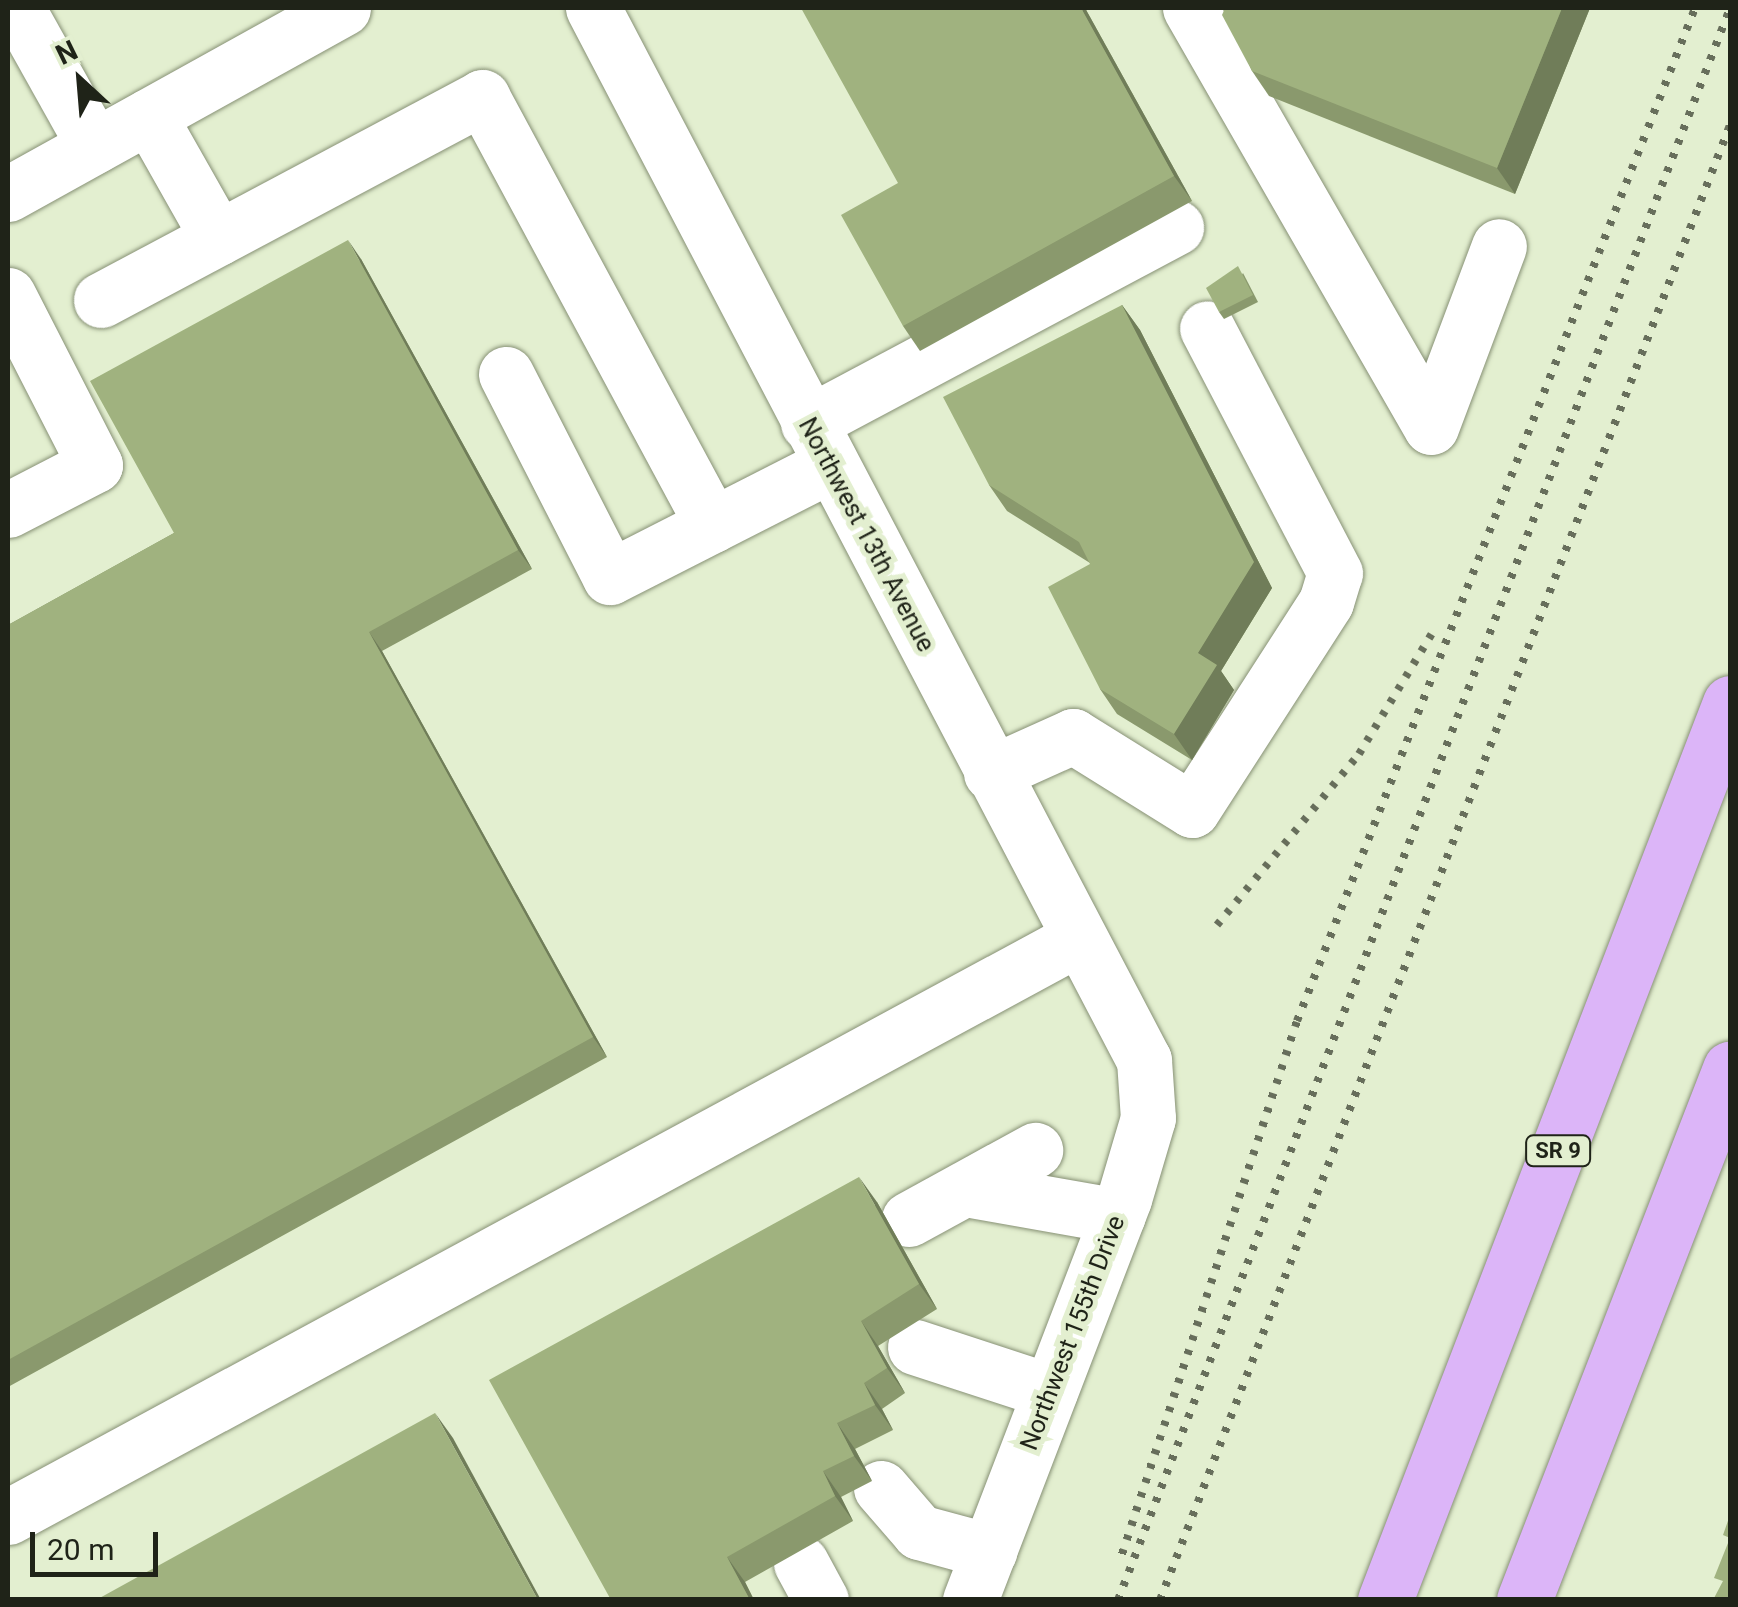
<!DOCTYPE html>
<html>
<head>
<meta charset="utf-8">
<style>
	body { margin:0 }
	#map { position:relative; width:1738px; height:1607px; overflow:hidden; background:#e3efd0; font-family:Roboto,sans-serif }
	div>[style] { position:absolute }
	.roads { filter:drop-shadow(0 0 2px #879175) drop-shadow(0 0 2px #879175) }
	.minor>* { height:55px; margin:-27.5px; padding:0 27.5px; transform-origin:27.5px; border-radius:27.5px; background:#fff }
	.major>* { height:55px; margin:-27.5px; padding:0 27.5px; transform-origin:27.5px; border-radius:27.5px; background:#dcb5f8 }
	.rail>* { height:8px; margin-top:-4px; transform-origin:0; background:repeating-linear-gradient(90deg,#676e5b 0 5px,transparent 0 15px) }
	.wall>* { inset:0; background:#8a996d }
	.shaded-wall>* { inset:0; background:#707d59 }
	.building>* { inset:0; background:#a0b27f }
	span { translate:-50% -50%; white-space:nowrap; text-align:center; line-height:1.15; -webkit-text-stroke:10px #e3efd0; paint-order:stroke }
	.shield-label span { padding:2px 8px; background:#e3efd0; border:2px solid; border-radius:8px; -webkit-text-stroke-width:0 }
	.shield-label { font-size:22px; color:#1f2318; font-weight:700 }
	.street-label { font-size:25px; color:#1f2318 }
	.frame { position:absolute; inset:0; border:10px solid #1f2318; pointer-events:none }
	.north { position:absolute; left:30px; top:30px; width:100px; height:100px; -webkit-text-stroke:8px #e3efd0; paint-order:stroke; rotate:334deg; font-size:28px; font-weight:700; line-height:40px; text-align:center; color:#1f2318 }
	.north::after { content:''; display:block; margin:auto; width:35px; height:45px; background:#1f2318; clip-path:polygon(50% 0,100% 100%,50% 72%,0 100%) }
	.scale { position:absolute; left:30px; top:1532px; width:128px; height:45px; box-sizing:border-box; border:5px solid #1f2318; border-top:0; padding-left:12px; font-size:30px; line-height:35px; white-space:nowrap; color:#1f2318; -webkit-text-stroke:8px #e3efd0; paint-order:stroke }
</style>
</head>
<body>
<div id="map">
	<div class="roads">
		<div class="minor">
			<div style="left:17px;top:8px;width:158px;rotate:60.8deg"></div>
			<div style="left:593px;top:8px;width:1188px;rotate:62.36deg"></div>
			<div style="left:1144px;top:1060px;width:58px;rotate:86.1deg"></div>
			<div style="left:1148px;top:1118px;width:84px;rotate:106.5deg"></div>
			<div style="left:1124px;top:1199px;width:430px;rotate:111deg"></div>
			<div style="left:1190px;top:8px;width:483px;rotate:60.1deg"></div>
			<div style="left:1431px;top:427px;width:193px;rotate:-69.4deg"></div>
			<div style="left:149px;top:116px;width:140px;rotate:60.5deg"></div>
			<div style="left:8px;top:194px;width:383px;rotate:-29deg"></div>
			<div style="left:8px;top:295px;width:191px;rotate:62.9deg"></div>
			<div style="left:95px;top:465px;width:98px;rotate:152.7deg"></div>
			<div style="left:101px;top:300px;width:432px;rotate:-28deg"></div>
			<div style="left:482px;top:97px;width:486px;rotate:61.7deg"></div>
			<div style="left:506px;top:374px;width:228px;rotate:62.9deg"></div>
			<div style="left:610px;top:577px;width:247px;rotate:-27deg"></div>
			<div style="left:808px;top:423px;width:417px;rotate:-28deg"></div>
			<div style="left:991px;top:773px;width:90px;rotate:-24.3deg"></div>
			<div style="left:1073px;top:736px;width:140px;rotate:31.9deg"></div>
			<div style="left:1192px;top:810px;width:247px;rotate:-57.2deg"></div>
			<div style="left:1326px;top:602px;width:30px;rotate:-73deg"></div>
			<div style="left:1335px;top:573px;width:276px;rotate:-117.6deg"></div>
			<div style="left:965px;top:1189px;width:155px;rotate:10deg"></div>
			<div style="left:909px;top:1219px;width:144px;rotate:-28.7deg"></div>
			<div style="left:915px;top:1347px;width:142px;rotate:18.1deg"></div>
			<div style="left:881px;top:1488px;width:58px;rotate:49.2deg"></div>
			<div style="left:919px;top:1532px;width:73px;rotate:15.2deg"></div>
			<div style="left:8px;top:1517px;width:1217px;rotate:-28.4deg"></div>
			<div style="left:801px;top:1563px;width:42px;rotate:61.6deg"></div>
		</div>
		<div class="major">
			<div style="left:1385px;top:1600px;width:961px;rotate:-68.96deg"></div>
			<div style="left:1524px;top:1600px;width:570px;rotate:-68.8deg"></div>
		</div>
	</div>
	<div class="rail">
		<div style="left:1217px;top:925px;width:222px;rotate:-50.3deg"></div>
		<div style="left:1359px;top:754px;width:143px;rotate:-58.8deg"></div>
		<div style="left:1122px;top:1554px;width:561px;rotate:-71.82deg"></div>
		<div style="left:1297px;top:1021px;width:1088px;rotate:-68.55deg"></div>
		<div style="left:1118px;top:1600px;width:1706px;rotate:-68.97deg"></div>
		<div style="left:1160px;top:1600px;width:1581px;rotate:-68.87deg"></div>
	</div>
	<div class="wall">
		<div style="clip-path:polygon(1085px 8px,1192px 201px,920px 351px,903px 326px,898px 183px)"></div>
		<div style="clip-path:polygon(1225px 8px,1590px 8px,1515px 194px,1269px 96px,1252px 71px)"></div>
		<div style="clip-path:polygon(361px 259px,532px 569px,382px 651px,607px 1057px,8px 1387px,8px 625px,174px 533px)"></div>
		<div style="clip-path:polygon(1243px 273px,1258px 302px,1224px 319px,1219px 312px)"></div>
		<div style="clip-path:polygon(1122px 305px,1140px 330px,1272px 588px,1221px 671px,1234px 690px,1192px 760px,1117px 714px,1100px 689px,1090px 563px,1007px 511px,989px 485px)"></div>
		<div style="clip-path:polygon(877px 1202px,937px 1309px,878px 1346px,905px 1393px,882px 1409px,893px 1430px,855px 1449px,872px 1481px,841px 1497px,853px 1521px,745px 1582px,754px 1600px,611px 1600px)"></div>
	</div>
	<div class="shaded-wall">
		<div style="clip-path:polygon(1081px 8px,1085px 8px,1192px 201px,1174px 176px)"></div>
		<div style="clip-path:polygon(1562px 8px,1590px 8px,1515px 194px,1497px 168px)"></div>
		<div style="clip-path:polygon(348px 240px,361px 259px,532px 569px,518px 550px)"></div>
		<div style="clip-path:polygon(1122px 305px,1140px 330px,1272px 588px,1221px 671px,1234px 690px,1192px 760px,1174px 734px)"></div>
		<div style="clip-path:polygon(369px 632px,382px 651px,607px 1057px,593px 1037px)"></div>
		<div style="clip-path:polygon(859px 1177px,877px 1202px,937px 1309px,919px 1284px)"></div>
		<div style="clip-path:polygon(861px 1321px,878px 1346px,905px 1393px,887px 1368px)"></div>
		<div style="clip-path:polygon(864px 1383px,882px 1409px,893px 1430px,875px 1405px)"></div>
		<div style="clip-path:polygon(435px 1413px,453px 1438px,541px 1600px,538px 1600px)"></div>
		<div style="clip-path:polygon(837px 1423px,855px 1449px,872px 1481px,854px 1456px)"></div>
		<div style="clip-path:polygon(823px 1471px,841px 1497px,853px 1521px,835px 1496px)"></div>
		<div style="clip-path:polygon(727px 1557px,745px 1582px,754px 1600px,750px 1600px)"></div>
	</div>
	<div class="building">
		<div style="clip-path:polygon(801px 8px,1081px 8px,1174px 176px,903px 326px,841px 215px,898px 183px)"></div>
		<div style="clip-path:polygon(1225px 8px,1562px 8px,1497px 168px,1252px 71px,1222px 15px)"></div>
		<div style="clip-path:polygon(348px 240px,518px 550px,369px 632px,593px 1037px,8px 1360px,8px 625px,174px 533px,90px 381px)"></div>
		<div style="clip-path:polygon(1238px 266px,1253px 295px,1219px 312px,1206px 288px)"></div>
		<div style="clip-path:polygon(1122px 305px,1254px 562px,1198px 653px,1217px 665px,1174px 734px,1100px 689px,1048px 587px,1090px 564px,1079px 542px,989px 485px,943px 397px)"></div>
		<div style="clip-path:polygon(859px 1177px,919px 1284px,861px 1321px,887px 1368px,864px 1383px,875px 1405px,837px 1423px,854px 1456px,823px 1471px,835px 1496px,727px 1557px,750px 1600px,611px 1600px,489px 1380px)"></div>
		<div style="clip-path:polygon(435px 1413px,538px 1600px,96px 1600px)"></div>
		<div style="clip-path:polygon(1730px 1515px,1730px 1600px,1713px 1600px,1723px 1581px,1714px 1578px,1730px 1538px,1723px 1535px)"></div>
	</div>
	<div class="shield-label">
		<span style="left:1558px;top:1151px">SR 9</span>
	</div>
	<div class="street-label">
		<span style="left:866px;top:535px;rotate:62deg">Northwest 13th Avenue</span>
		<span style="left:1073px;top:1333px;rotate:-69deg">Northwest 155th Drive</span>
	</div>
	<div class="frame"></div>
	<div class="north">N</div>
	<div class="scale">20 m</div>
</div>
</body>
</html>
